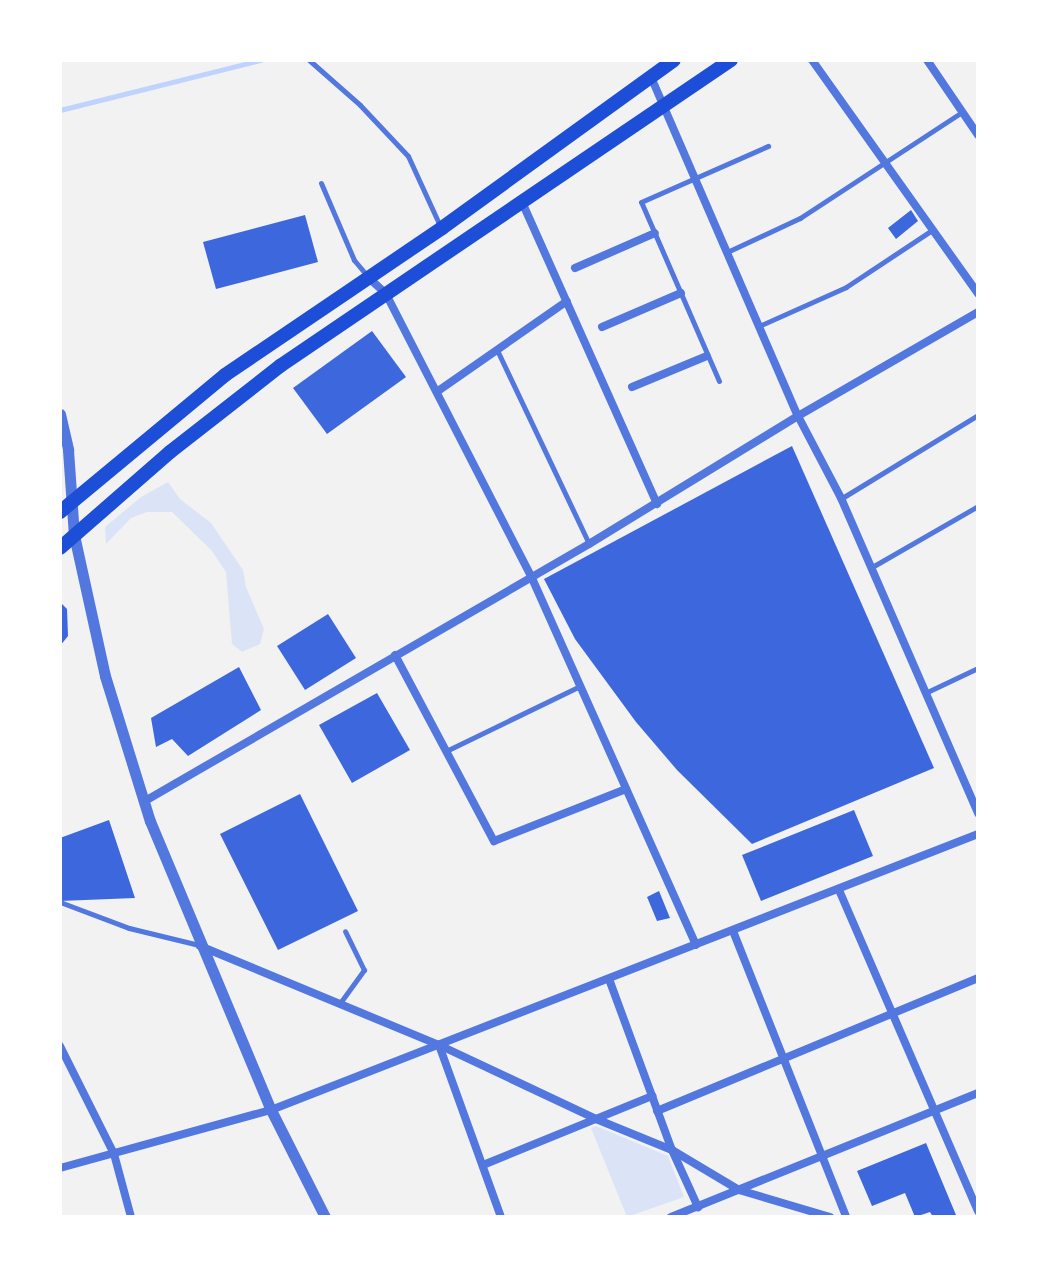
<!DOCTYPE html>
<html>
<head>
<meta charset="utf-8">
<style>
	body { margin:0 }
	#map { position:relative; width:1038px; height:1277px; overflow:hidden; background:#f2f2f2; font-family:Montserrat,sans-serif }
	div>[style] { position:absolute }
	.green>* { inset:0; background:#dbe4f7 }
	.stream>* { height:5px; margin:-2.5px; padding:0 2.5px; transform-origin:2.5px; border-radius:2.5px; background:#bfd3fe }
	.building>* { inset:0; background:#3d67dc }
	.service>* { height:5px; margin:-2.5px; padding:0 2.5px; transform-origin:2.5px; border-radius:2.5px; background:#5277de }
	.minor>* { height:8px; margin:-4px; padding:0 4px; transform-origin:4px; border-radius:4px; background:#5277de }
	.tertiary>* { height:11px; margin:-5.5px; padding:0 5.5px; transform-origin:5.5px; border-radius:5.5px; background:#5277de }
	.primary>* { height:14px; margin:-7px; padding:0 7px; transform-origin:7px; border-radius:7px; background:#1d4ed8 }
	span { translate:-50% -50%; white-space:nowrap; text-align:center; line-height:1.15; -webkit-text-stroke:6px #fff; paint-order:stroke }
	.frame { position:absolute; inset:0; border:62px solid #fff; pointer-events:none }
</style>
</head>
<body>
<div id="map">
	<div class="green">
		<div style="clip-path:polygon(168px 482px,180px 499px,211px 523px,243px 570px,246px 587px,264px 629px,260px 644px,242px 652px,232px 644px,226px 572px,212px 551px,172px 512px,147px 512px,131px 518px,106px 544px,105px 527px,141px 497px)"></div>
		<div style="clip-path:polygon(596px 1126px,668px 1156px,684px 1197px,627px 1217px,591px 1128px)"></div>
	</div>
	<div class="stream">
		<div style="left:60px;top:110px;width:207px;rotate:-14deg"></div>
	</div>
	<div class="building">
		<div style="clip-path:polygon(911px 210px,918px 221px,896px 239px,888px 228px)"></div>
		<div style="clip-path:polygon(305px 215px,318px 262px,216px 289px,203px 242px)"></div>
		<div style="clip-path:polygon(372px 331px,406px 377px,327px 434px,293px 388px)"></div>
		<div style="clip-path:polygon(792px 446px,934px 768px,752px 844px,677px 770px,636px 722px,575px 639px,544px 579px)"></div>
		<div style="clip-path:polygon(60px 602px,67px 609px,68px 636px,60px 646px)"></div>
		<div style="clip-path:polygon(328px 614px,356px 658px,305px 690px,277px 646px)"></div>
		<div style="clip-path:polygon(239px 667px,261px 710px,188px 756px,172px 739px,156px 747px,151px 718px)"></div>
		<div style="clip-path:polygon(377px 693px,410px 750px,352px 783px,319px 725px)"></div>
		<div style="clip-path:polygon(300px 794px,358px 911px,278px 950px,220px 834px)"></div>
		<div style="clip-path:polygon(854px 810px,873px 856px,761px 901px,742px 855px)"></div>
		<div style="clip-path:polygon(109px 820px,135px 898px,60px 901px,60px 838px)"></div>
		<div style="clip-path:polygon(659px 891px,670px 918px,657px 921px,647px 897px)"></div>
		<div style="clip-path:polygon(926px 1143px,956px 1215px,933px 1217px,930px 1212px,915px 1217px,905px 1193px,872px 1206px,857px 1171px)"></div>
	</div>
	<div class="service">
		<div style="left:309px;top:60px;width:68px;rotate:41.4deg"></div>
		<div style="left:360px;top:105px;width:70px;rotate:46.7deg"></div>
		<div style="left:408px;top:156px;width:79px;rotate:65.4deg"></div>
		<div style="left:321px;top:183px;width:84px;rotate:66.8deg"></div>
		<div style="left:354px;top:260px;width:23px;rotate:50deg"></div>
		<div style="left:727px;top:252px;width:81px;rotate:-25deg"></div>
		<div style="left:800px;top:218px;width:194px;rotate:-33.2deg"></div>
		<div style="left:759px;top:326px;width:95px;rotate:-24.1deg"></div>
		<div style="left:846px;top:287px;width:103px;rotate:-33.5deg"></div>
		<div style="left:497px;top:350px;width:215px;rotate:64.6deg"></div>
		<div style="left:719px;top:381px;width:195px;rotate:-113.5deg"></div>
		<div style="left:641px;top:202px;width:139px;rotate:-23.8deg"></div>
		<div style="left:842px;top:498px;width:159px;rotate:-31.4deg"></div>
		<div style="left:872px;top:567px;width:122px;rotate:-29.9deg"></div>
		<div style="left:925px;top:693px;width:59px;rotate:-25.3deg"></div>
		<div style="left:446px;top:751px;width:149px;rotate:-25.9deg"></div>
		<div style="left:60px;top:902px;width:74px;rotate:20.6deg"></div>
		<div style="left:129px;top:928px;width:72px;rotate:13.7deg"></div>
		<div style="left:340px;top:1003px;width:41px;rotate:-54deg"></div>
		<div style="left:364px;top:970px;width:43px;rotate:-116deg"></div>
	</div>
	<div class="minor">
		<div style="left:812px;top:60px;width:287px;rotate:54.6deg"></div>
		<div style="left:927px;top:60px;width:91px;rotate:55.8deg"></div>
		<div style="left:651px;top:77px;width:369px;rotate:66.6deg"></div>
		<div style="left:798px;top:416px;width:93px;rotate:62.3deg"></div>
		<div style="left:841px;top:498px;width:344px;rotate:66.5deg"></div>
		<div style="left:522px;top:202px;width:331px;rotate:65.9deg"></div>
		<div style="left:575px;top:268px;width:87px;rotate:-23.6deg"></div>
		<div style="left:369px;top:278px;width:23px;rotate:43deg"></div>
		<div style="left:386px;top:294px;width:317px;rotate:62.8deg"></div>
		<div style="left:531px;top:576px;width:404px;rotate:65.9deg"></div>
		<div style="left:602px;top:327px;width:86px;rotate:-23.3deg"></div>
		<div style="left:632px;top:387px;width:81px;rotate:-22.5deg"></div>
		<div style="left:438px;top:391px;width:157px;rotate:-34.9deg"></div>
		<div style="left:395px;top:655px;width:211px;rotate:62deg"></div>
		<div style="left:494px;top:841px;width:142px;rotate:-21.5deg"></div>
		<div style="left:145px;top:801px;width:513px;rotate:-30.06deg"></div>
		<div style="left:589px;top:544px;width:245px;rotate:-31.5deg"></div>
		<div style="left:798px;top:416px;width:208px;rotate:-30deg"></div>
		<div style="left:839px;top:890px;width:350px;rotate:66.6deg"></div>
		<div style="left:733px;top:931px;width:308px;rotate:68.4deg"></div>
		<div style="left:200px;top:946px;width:259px;rotate:22.5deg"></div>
		<div style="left:439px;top:1045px;width:174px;rotate:25.2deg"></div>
		<div style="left:596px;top:1119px;width:82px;rotate:22.2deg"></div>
		<div style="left:672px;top:1150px;width:78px;rotate:30.8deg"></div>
		<div style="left:739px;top:1190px;width:95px;rotate:16.5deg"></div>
		<div style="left:609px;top:979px;width:182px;rotate:69.8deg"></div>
		<div style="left:672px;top:1150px;width:63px;rotate:65.5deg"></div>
		<div style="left:439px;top:1045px;width:183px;rotate:70.2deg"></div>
		<div style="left:60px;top:1046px;width:121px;rotate:63.4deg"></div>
		<div style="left:114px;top:1154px;width:65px;rotate:74.9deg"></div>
		<div style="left:657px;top:1111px;width:347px;rotate:-22.5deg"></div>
		<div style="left:483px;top:1165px;width:183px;rotate:-22.2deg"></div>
		<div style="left:60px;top:1168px;width:219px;rotate:-15.4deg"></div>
		<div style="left:271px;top:1110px;width:759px;rotate:-21.32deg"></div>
		<div style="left:671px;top:1217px;width:331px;rotate:-22deg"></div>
	</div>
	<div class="tertiary">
		<div style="left:60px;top:414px;width:37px;rotate:77deg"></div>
		<div style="left:68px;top:450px;width:85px;rotate:86deg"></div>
		<div style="left:74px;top:535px;width:144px;rotate:77.6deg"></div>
		<div style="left:105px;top:676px;width:152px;rotate:72.8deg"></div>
		<div style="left:150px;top:821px;width:313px;rotate:67.3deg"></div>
		<div style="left:271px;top:1110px;width:120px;rotate:63.2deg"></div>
	</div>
	<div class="primary">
		<div style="left:60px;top:512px;width:214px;rotate:-39.7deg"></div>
		<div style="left:225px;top:375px;width:262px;rotate:-34.1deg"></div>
		<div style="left:442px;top:228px;width:286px;rotate:-35.9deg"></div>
		<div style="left:60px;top:548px;width:146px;rotate:-41.1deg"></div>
		<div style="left:170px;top:452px;width:140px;rotate:-38deg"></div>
		<div style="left:280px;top:366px;width:545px;rotate:-34.16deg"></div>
	</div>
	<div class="frame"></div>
</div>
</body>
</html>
